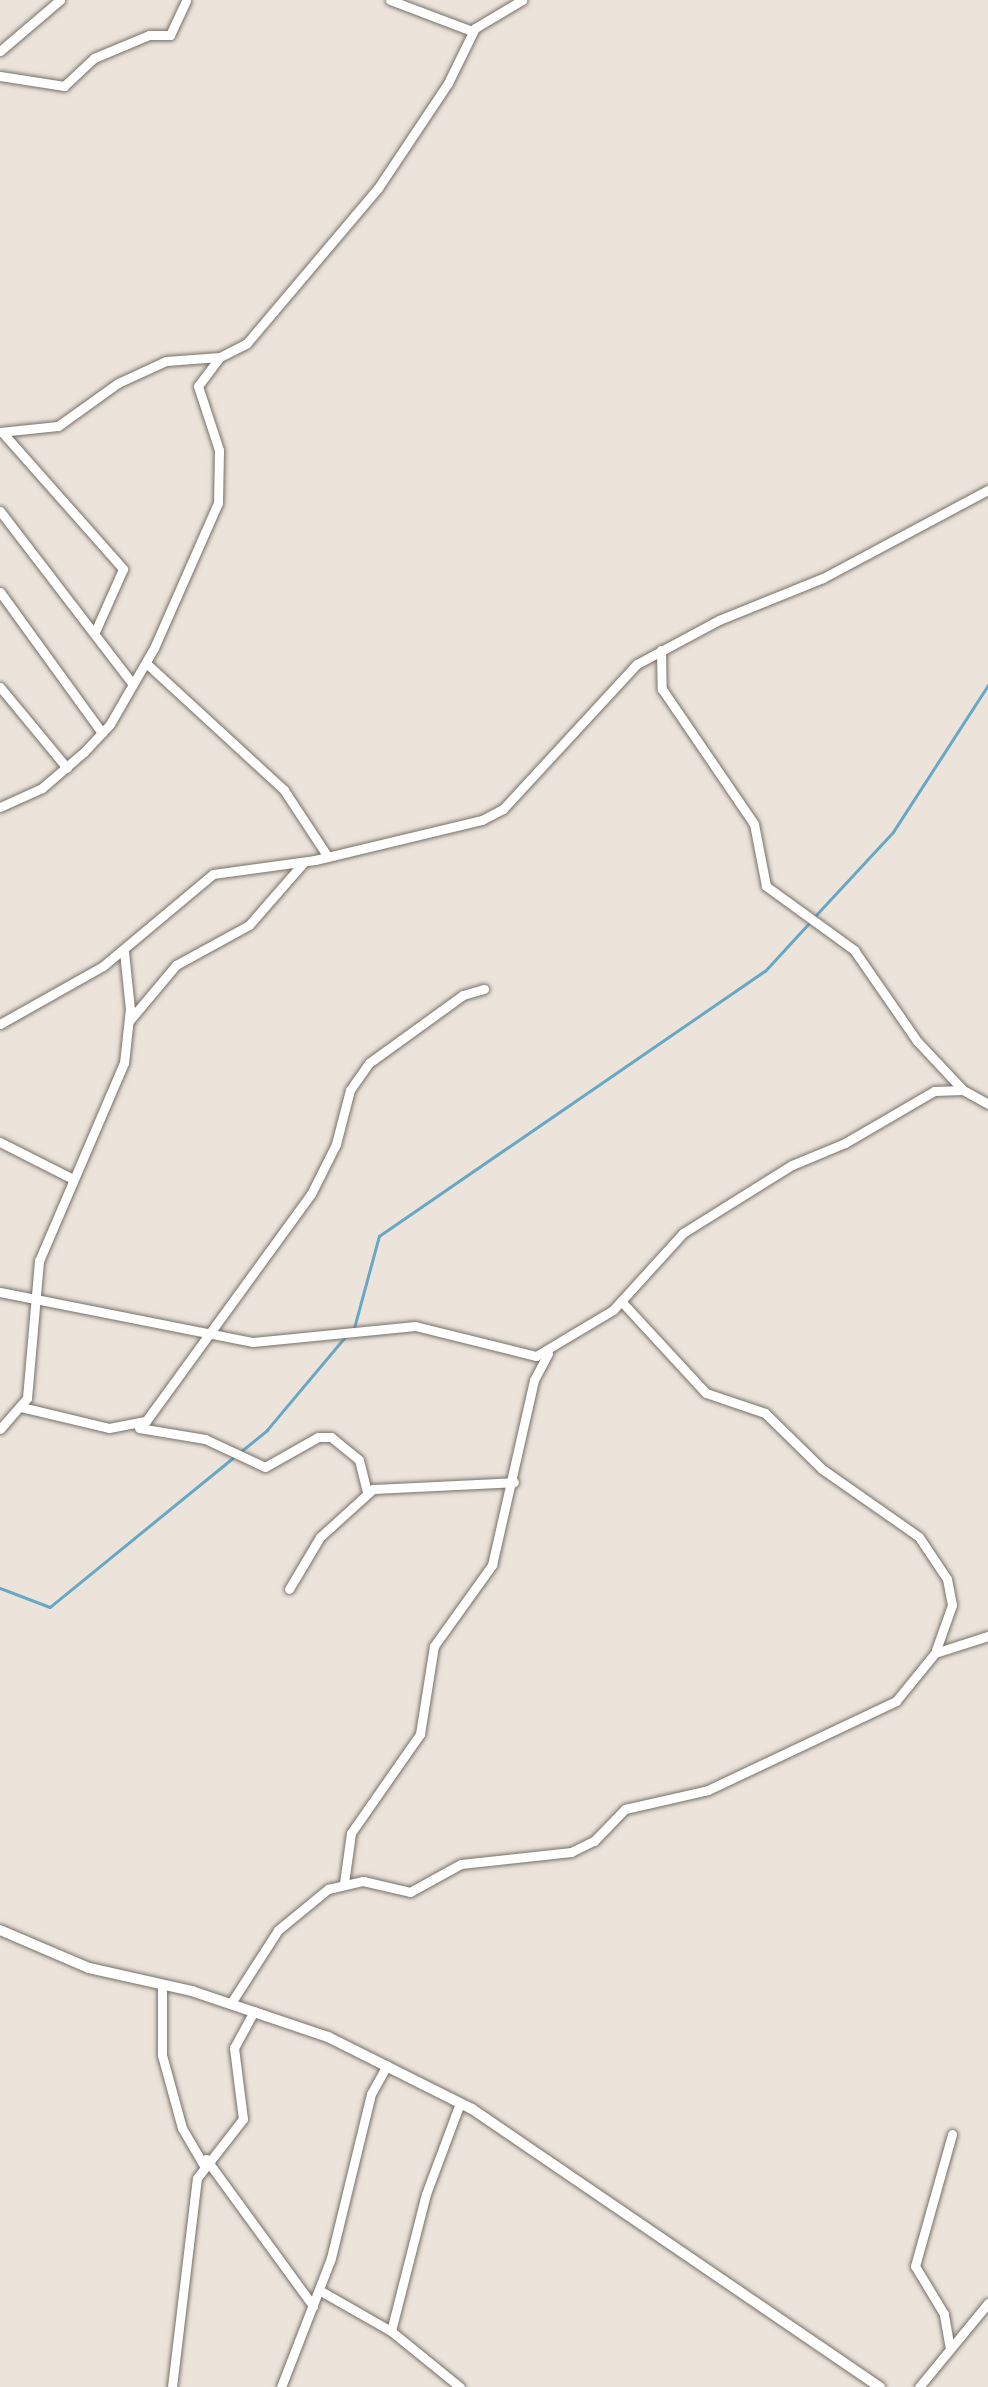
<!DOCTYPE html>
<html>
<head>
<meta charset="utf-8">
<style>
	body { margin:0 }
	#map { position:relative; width:988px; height:2387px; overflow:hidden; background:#ece4db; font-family:"PT Sans Narrow",sans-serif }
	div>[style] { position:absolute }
	.stream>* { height:2.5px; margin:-1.25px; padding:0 1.25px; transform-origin:1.25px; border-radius:1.25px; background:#68a7c5 }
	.roads { filter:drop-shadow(0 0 2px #777068) drop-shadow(0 0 2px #777068) }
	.minor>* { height:9px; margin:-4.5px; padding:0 4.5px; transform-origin:4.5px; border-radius:4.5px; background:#fff }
	.tertiary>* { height:10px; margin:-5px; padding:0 5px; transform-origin:5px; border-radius:5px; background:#fff }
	span { translate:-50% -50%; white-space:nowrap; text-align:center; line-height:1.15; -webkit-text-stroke:8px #ece4db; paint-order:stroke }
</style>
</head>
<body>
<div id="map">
	<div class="stream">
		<div style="left:816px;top:915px;width:113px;rotate:-47.1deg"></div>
		<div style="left:893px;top:832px;width:175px;rotate:-57.1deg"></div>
		<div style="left:354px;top:1328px;width:95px;rotate:-74.8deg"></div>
		<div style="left:379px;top:1236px;width:468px;rotate:-34.5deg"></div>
		<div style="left:765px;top:971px;width:68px;rotate:-47.4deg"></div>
		<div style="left:239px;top:1453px;width:36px;rotate:-39deg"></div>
		<div style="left:267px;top:1430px;width:121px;rotate:-50deg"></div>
		<div style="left:0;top:1588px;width:53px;rotate:20.8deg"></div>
		<div style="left:50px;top:1607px;width:236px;rotate:-39.2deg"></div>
	</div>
	<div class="roads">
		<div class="minor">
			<div style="left:390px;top:0;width:88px;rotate:20.7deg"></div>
			<div style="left:0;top:51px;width:79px;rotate:-40.4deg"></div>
			<div style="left:0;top:76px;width:65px;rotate:8.9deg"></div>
			<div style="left:64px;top:86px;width:41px;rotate:-43deg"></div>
			<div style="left:94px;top:58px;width:60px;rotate:-22.7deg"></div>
			<div style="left:149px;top:35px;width:21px"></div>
			<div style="left:170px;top:35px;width:38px;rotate:-65deg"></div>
			<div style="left:0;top:432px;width:58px;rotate:-5.9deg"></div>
			<div style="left:58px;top:426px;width:74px;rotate:-35.6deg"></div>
			<div style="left:118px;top:383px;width:53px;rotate:-24.6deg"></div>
			<div style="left:166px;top:361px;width:54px;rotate:-4.2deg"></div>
			<div style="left:220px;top:357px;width:30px;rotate:-27deg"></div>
			<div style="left:247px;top:343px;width:203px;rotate:-49.8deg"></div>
			<div style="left:378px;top:188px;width:126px;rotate:-56.3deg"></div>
			<div style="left:448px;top:83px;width:61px;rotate:-63.9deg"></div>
			<div style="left:475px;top:28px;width:55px;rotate:-30.8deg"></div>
			<div style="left:2px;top:432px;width:183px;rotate:48.5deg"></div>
			<div style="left:123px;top:569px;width:69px;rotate:114deg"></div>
			<div style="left:0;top:511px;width:217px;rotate:52.5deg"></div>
			<div style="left:0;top:592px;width:174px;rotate:54.1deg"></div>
			<div style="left:661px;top:650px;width:39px;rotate:89deg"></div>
			<div style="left:662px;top:689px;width:163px;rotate:55.7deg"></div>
			<div style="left:754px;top:824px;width:63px;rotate:79deg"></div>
			<div style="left:766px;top:886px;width:109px;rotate:36deg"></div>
			<div style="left:854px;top:950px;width:111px;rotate:55.3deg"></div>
			<div style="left:917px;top:1041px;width:66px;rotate:46.8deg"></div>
			<div style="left:146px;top:663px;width:188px;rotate:42.6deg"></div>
			<div style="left:284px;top:790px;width:80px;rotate:56.7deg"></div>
			<div style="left:0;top:687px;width:105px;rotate:50.4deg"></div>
			<div style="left:0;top:807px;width:46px;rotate:-24.3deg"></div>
			<div style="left:42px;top:788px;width:55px;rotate:-40.6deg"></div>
			<div style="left:84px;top:752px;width:38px;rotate:-47deg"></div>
			<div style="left:110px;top:724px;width:88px;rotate:-59.9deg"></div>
			<div style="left:154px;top:648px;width:158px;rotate:-66.2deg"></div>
			<div style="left:218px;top:503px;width:53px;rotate:-88.9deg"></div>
			<div style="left:219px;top:450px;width:67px;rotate:-108.2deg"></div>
			<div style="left:198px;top:386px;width:34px;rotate:-53deg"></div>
			<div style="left:129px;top:1021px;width:73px;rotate:-50deg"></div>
			<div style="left:176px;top:965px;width:83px;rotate:-28.7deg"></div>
			<div style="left:249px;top:925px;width:82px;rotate:-48.9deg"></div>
			<div style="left:0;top:1024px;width:118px;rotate:-29.4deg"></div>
			<div style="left:103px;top:966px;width:143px;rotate:-39.9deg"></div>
			<div style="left:213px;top:874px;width:103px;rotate:-7.8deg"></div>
			<div style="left:315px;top:860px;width:172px;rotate:-13.5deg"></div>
			<div style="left:482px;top:820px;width:24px;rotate:-28deg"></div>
			<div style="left:503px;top:809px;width:197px;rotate:-47.3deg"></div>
			<div style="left:637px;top:664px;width:93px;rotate:-28.2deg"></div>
			<div style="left:719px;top:620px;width:112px;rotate:-22deg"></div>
			<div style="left:823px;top:578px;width:187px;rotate:-28.1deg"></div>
			<div style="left:0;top:1142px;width:82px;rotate:26.9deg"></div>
			<div style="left:0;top:1292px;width:258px;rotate:11.2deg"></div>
			<div style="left:253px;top:1342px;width:163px;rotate:-5.6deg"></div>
			<div style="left:415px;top:1326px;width:125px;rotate:13.9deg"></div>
			<div style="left:536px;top:1356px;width:90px;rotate:-30.9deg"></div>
			<div style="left:613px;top:1310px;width:104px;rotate:-47.7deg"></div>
			<div style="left:683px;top:1233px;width:128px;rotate:-32deg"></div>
			<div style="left:792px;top:1165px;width:57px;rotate:-22.5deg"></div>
			<div style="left:845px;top:1143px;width:103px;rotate:-30.3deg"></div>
			<div style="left:934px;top:1091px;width:29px;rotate:-2deg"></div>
			<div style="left:963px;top:1090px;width:29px;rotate:29deg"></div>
			<div style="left:621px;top:1301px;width:125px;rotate:47.3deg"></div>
			<div style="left:706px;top:1393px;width:62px;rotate:18.7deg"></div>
			<div style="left:765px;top:1413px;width:80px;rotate:44.5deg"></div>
			<div style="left:822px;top:1469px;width:118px;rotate:35deg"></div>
			<div style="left:919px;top:1537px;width:50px;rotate:56.3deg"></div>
			<div style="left:947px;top:1579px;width:26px;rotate:79deg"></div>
			<div style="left:952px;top:1605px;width:48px;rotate:109.6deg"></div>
			<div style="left:21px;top:1407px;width:90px;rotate:13.4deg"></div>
			<div style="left:109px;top:1428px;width:38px;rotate:-11deg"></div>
			<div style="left:146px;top:1421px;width:281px;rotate:-54deg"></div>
			<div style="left:311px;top:1194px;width:56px;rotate:-63.4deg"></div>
			<div style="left:336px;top:1144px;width:56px;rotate:-75.5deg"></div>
			<div style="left:350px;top:1090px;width:33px;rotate:-55deg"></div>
			<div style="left:369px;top:1063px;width:116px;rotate:-35.9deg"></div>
			<div style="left:463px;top:995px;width:22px;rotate:-16deg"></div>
			<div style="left:139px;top:1428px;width:67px;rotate:9.5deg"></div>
			<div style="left:205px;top:1439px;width:66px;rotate:25deg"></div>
			<div style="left:265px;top:1467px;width:61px;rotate:-29.5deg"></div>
			<div style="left:318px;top:1437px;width:13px"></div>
			<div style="left:331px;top:1437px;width:36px;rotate:39deg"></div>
			<div style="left:359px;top:1460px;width:34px;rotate:76deg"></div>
			<div style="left:0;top:1429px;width:41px;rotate:-48.9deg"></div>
			<div style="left:27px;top:1398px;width:138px;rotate:-85deg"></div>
			<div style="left:39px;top:1261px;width:215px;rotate:-66.8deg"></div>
			<div style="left:124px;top:1063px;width:54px;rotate:-83.7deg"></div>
			<div style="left:130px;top:1009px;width:57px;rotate:-96deg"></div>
			<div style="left:289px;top:1589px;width:61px;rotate:-59.2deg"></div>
			<div style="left:320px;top:1537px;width:72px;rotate:-42.2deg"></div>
			<div style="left:373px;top:1489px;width:141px;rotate:-2.8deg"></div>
			<div style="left:344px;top:1883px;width:50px;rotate:-82deg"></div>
			<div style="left:351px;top:1833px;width:121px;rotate:-55.1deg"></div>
			<div style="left:420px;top:1734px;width:89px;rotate:-81deg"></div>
			<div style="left:434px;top:1646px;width:100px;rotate:-54.4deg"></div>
			<div style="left:492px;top:1565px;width:190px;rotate:-77.2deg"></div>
			<div style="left:534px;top:1380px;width:30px;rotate:-62deg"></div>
			<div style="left:162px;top:1985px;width:70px;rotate:90deg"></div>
			<div style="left:162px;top:2055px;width:76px;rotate:74.7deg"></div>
			<div style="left:182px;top:2128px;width:42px;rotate:59.7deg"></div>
			<div style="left:231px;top:2003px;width:87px;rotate:-57.2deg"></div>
			<div style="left:278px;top:1930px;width:65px;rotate:-39.4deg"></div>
			<div style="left:328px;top:1889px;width:36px;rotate:-13deg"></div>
			<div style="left:363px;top:1881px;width:48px;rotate:13.2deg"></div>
			<div style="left:410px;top:1892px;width:58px;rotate:-28.8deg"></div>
			<div style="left:461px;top:1864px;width:111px;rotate:-6.2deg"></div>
			<div style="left:571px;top:1852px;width:25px;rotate:-26deg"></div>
			<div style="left:594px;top:1841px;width:45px;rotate:-45.9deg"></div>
			<div style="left:625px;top:1809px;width:85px;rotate:-12.9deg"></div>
			<div style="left:708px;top:1790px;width:208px;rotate:-25.3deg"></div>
			<div style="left:896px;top:1701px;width:62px;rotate:-50.9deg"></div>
			<div style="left:935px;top:1653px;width:56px;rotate:-17.8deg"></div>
			<div style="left:206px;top:2159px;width:182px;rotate:53.9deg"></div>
			<div style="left:319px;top:2290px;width:83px;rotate:29.7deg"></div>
			<div style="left:391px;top:2331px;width:89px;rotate:39.1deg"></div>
			<div style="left:391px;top:2331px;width:141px;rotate:-75.7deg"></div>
			<div style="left:426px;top:2194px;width:97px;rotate:-69.5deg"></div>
			<div style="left:950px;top:2349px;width:36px;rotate:-100deg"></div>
			<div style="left:944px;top:2314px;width:56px;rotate:-121.1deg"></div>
			<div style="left:915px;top:2266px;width:137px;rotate:-74.3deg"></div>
			<div style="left:172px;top:2387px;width:210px;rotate:-83.2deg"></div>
			<div style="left:197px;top:2178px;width:75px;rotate:-52.1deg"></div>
			<div style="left:243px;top:2119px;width:72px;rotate:-97.2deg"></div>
			<div style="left:234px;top:2048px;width:42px;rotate:-61.6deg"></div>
			<div style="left:281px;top:2387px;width:138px;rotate:-68.8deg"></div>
			<div style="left:331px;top:2258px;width:169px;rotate:-76.3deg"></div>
			<div style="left:371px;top:2094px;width:33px;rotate:-61deg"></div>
			<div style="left:919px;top:2387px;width:109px;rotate:-50.6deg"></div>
		</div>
		<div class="tertiary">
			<div style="left:0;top:1930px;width:97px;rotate:23.1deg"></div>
			<div style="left:89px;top:1968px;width:106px;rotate:12.6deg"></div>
			<div style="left:192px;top:1991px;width:144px;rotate:18.7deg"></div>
			<div style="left:328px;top:2037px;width:161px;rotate:26.6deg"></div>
			<div style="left:472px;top:2109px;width:494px;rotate:34.3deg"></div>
		</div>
	</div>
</div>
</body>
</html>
